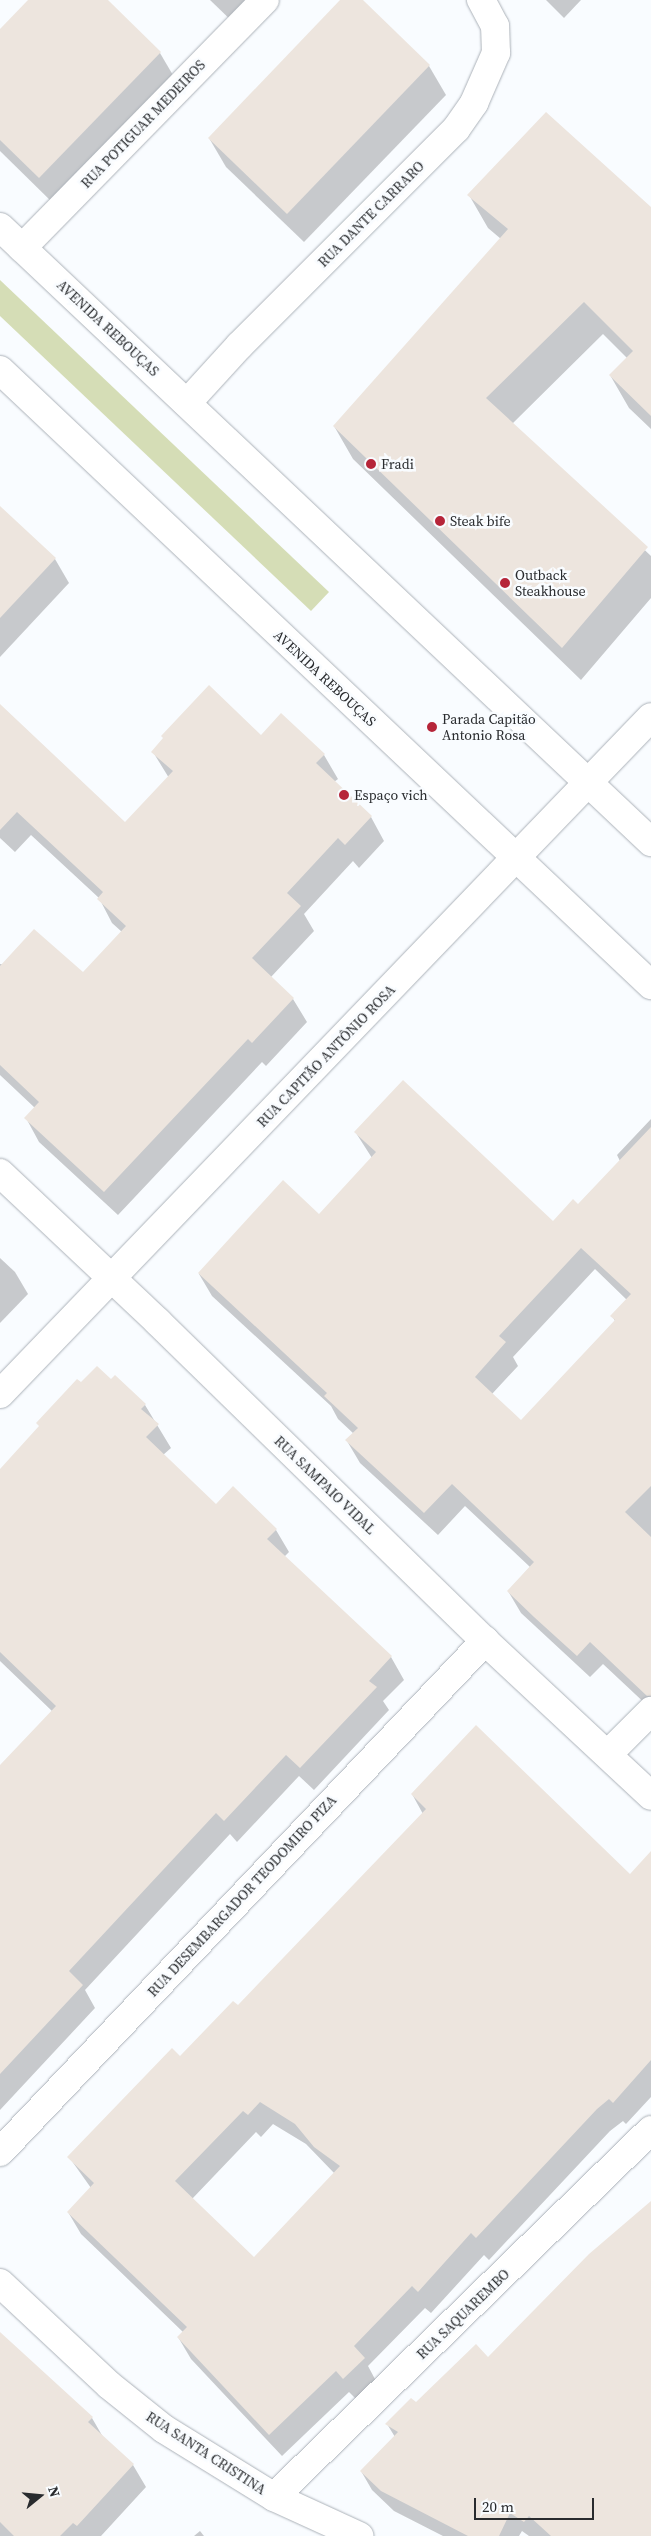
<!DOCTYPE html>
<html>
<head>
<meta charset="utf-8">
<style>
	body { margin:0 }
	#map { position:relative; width:651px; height:2536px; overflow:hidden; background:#f9fcff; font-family:"Source Serif 4",serif }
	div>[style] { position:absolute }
	.green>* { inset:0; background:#d5ddb6 }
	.shadow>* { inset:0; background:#0003 }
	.building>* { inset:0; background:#ede5de }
	.roads { filter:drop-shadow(0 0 1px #acb2b9) drop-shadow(0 0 1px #acb2b9) }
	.street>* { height:28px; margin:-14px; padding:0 14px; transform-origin:14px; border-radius:14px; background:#fff }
	.primary>* { height:28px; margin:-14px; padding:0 14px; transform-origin:14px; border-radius:14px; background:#fff }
	.dots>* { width:14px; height:14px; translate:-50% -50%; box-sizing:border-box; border:2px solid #f9fcff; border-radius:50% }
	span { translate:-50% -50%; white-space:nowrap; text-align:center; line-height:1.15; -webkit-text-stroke:5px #f9fcff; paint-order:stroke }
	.street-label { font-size:14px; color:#292b2e }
	.poi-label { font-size:14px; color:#292b2e }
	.left { translate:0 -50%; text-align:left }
	.north { position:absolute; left:15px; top:2471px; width:50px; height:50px; -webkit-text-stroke:4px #f9fcff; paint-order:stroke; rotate:73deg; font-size:14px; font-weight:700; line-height:20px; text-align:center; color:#292b2e }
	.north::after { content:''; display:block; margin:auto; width:18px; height:22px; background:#292b2e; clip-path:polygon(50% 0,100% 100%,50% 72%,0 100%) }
	.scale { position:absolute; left:474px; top:2498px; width:120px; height:22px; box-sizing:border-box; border:2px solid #292b2e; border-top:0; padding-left:6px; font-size:15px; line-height:18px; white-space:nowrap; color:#292b2e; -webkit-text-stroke:4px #f9fcff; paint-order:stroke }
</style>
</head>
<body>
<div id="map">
	<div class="green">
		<div style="clip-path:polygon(0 280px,329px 592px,311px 611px,0 316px)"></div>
	</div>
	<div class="shadow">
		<div style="clip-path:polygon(30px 0,106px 0,160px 53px,177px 82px,56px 206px,0 151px,0 31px)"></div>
		<div style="clip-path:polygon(210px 0,264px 0,238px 27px)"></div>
		<div style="clip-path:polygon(342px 0,361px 0,429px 66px,446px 95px,304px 242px,226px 167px,209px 138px)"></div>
		<div style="clip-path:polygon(546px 0,581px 0,564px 18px)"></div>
		<div style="clip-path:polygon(469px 195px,651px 208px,651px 429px,629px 408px,610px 375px,627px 358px,603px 334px,512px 424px,651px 556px,651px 598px,581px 680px,353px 459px,334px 426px,501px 239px,488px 228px)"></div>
		<div style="clip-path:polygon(0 507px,55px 559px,69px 583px,0 657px)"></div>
		<div style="clip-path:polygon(0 705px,125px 823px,169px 778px,153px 752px,261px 737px,324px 755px,338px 779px,334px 782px,371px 817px,384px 841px,359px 868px,353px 861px,304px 914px,314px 931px,271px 977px,293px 999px,307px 1022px,266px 1066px,262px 1062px,118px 1215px,39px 1142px,26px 1118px,35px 1108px,0 1075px,0 964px,83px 974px,122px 932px,112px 923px,99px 898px,31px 835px,15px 852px,0 838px)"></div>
		<div style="clip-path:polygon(evenodd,651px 1119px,651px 1709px,603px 1664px,590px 1677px,521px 1613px,508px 1591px,530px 1567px,465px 1506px,438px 1535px,360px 1463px,347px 1441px,354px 1434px,338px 1419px,331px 1406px,212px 1296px,199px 1274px,319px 1216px,372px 1158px,356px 1133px,553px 1223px,578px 1205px,620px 1161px,617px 1155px,651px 1119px,595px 1269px,627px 1300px,612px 1316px,615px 1321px,521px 1421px,492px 1394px,518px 1366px,513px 1357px,595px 1269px)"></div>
		<div style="clip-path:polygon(0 1258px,15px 1272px,28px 1294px,0 1323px)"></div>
		<div style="clip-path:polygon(111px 1381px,145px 1405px,171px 1448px,163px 1455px,216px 1506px,276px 1530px,289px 1552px,284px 1557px,391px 1657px,404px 1680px,383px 1701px,389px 1710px,314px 1790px,299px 1776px,237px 1842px,230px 1834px,85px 1990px,95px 2008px,0 2110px,0 1767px,53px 1712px,0 1661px,0 1483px,81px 1384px)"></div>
		<div style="clip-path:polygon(evenodd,412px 1794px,630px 1876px,651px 1875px,651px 2097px,626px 2124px,623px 2121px,610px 2131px,489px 2260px,484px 2255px,431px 2313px,425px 2308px,368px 2366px,376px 2381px,357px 2400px,349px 2392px,282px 2456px,191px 2359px,178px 2337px,183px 2332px,81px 2234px,68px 2212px,91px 2188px,69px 2157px,238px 2007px,423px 1814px,412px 1794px,273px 2124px,306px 2144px,335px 2174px,254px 2258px,192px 2199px,256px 2132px,261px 2137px,273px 2124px)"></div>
		<div style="clip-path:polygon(651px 2202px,651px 2536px,529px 2536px,522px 2531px,519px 2536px,443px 2536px,394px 2511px,372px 2490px,361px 2471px,395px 2437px,387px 2424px,488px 2358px)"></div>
		<div style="clip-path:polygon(0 2334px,92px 2418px,103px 2437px,133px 2465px,146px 2487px,101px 2536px,0 2536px)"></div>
		<div style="clip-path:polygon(200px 2531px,204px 2536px,194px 2536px)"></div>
	</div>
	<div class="building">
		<div style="clip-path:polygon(28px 0,108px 0,161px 52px,39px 178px,0 140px,0 29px)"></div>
		<div style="clip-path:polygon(340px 0,363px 0,430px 65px,287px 214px,208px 138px)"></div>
		<div style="clip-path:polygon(546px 112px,651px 207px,651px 416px,609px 375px,633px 351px,584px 302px,486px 398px,648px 547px,562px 648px,333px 426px,508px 229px,467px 195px)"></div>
		<div style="clip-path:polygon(0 506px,56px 558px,0 618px)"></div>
		<div style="clip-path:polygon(209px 685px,261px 735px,281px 713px,325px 754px,316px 763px,372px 816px,345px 845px,338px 838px,287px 893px,301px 906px,252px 958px,294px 998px,252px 1043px,248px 1039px,104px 1192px,24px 1118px,39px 1102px,0 1065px,0 966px,34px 929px,83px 972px,126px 926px,97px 899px,103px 892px,17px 812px,0 830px,0 704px,125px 822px,173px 771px,151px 752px,163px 738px,161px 736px)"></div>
		<div style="clip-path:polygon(evenodd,403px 1080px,553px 1221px,573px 1199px,578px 1204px,651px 1127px,651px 1486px,625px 1512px,651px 1537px,651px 1696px,647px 1696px,590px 1642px,577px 1656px,534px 1617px,507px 1591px,534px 1562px,452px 1484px,424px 1513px,345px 1440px,358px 1428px,324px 1396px,327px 1393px,198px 1273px,283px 1180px,319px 1214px,376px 1152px,354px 1132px,403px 1080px,581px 1248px,631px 1294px,610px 1316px,615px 1320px,521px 1420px,475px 1377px,506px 1342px,499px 1336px,581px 1248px)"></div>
		<div style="clip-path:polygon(97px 1366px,111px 1379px,115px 1375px,146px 1404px,141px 1409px,159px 1424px,146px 1437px,216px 1504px,233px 1486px,277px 1529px,267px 1539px,392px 1656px,369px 1681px,377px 1687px,300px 1768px,286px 1755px,224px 1821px,216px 1813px,69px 1971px,83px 1985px,0 2074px,0 1765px,56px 1706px,0 1652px,0 1469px,39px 1426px,36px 1423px,77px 1379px,81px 1382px)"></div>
		<div style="clip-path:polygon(evenodd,476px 1725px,630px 1874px,651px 1851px,651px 2060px,613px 2103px,609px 2099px,597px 2109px,476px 2238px,471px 2233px,418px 2292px,412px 2286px,354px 2346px,365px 2358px,343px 2379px,336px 2371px,269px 2435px,177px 2337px,187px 2327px,67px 2212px,94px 2183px,67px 2157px,172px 2048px,180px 2056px,233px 2001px,238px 2005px,426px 1809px,411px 1794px,476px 1725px,260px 2102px,295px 2124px,314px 2147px,340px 2166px,254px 2257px,175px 2181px,243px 2111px,248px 2115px,260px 2102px)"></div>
		<div style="clip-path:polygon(651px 2201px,651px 2536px,551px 2536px,529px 2516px,524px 2522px,510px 2513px,499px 2536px,468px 2536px,381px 2491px,360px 2471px,398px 2432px,385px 2424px,411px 2398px,416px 2402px,476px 2344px,488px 2357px,589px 2254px)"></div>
		<div style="clip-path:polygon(0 2332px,93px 2417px,88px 2422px,134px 2464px,77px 2526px,73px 2523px,60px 2536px,14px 2536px,0 2522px)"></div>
	</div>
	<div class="roads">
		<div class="street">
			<div style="left:22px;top:248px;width:347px;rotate:-45.6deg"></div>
			<div style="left:187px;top:403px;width:77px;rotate:-47.6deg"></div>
			<div style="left:239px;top:346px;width:307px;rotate:-45deg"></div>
			<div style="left:456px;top:129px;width:32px;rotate:-55deg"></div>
			<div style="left:474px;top:103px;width:55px;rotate:-66.3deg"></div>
			<div style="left:496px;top:53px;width:27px;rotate:-92deg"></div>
			<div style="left:495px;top:26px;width:30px;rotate:-118deg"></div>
			<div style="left:0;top:1173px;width:217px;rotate:43.3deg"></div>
			<div style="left:158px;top:1322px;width:457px;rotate:44.3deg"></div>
			<div style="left:485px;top:1641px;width:227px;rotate:43deg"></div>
			<div style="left:0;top:1394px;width:939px;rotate:-46.12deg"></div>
			<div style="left:608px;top:1754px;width:61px;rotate:-45deg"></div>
			<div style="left:0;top:2152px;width:705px;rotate:-46.5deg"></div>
			<div style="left:0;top:2283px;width:149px;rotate:43.1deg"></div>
			<div style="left:109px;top:2385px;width:70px;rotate:38.7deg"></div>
			<div style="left:164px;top:2429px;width:129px;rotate:31.7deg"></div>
			<div style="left:274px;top:2497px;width:94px;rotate:24.6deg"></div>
			<div style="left:274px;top:2497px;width:526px;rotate:-44.23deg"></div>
		</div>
		<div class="primary">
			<div style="left:0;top:227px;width:896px;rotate:43.37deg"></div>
			<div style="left:0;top:370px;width:896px;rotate:43.37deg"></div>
		</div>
	</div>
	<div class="dots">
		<div style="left:371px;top:464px;background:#b62539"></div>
		<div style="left:440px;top:521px;background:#b62539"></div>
		<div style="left:505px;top:583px;background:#b62539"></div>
		<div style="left:432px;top:727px;background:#b62539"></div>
		<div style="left:344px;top:795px;background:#b62539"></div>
	</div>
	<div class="street-label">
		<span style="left:143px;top:124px;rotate:-46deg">RUA POTIGUAR MEDEIROS</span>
		<span style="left:371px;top:214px;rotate:-45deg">RUA DANTE CARRARO</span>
		<span style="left:108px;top:328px;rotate:43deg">AVENIDA REBOUÇAS</span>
		<span style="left:325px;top:678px;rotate:43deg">AVENIDA REBOUÇAS</span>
		<span style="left:326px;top:1056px;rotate:-46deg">RUA CAPITÃO ANTÔNIO ROSA</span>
		<span style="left:325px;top:1485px;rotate:44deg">RUA SAMPAIO VIDAL</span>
		<span style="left:242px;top:1896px;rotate:-47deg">RUA DESEMBARGADOR TEODOMIRO PIZA</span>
		<span style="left:463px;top:2314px;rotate:-44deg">RUA SAQUAREMBO</span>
		<span style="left:206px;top:2453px;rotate:33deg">RUA SANTA CRISTINA</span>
	</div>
	<div class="poi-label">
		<span class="left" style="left:381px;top:464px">Fradi</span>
		<span class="left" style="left:450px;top:521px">Steak bife</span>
		<span class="left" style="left:515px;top:583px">Outback<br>Steakhouse</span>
		<span class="left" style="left:442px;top:727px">Parada Capitão<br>Antonio Rosa</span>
		<span class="left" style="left:354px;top:795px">Espaço vich</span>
	</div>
	<div class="north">N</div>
	<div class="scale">20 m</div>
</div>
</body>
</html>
